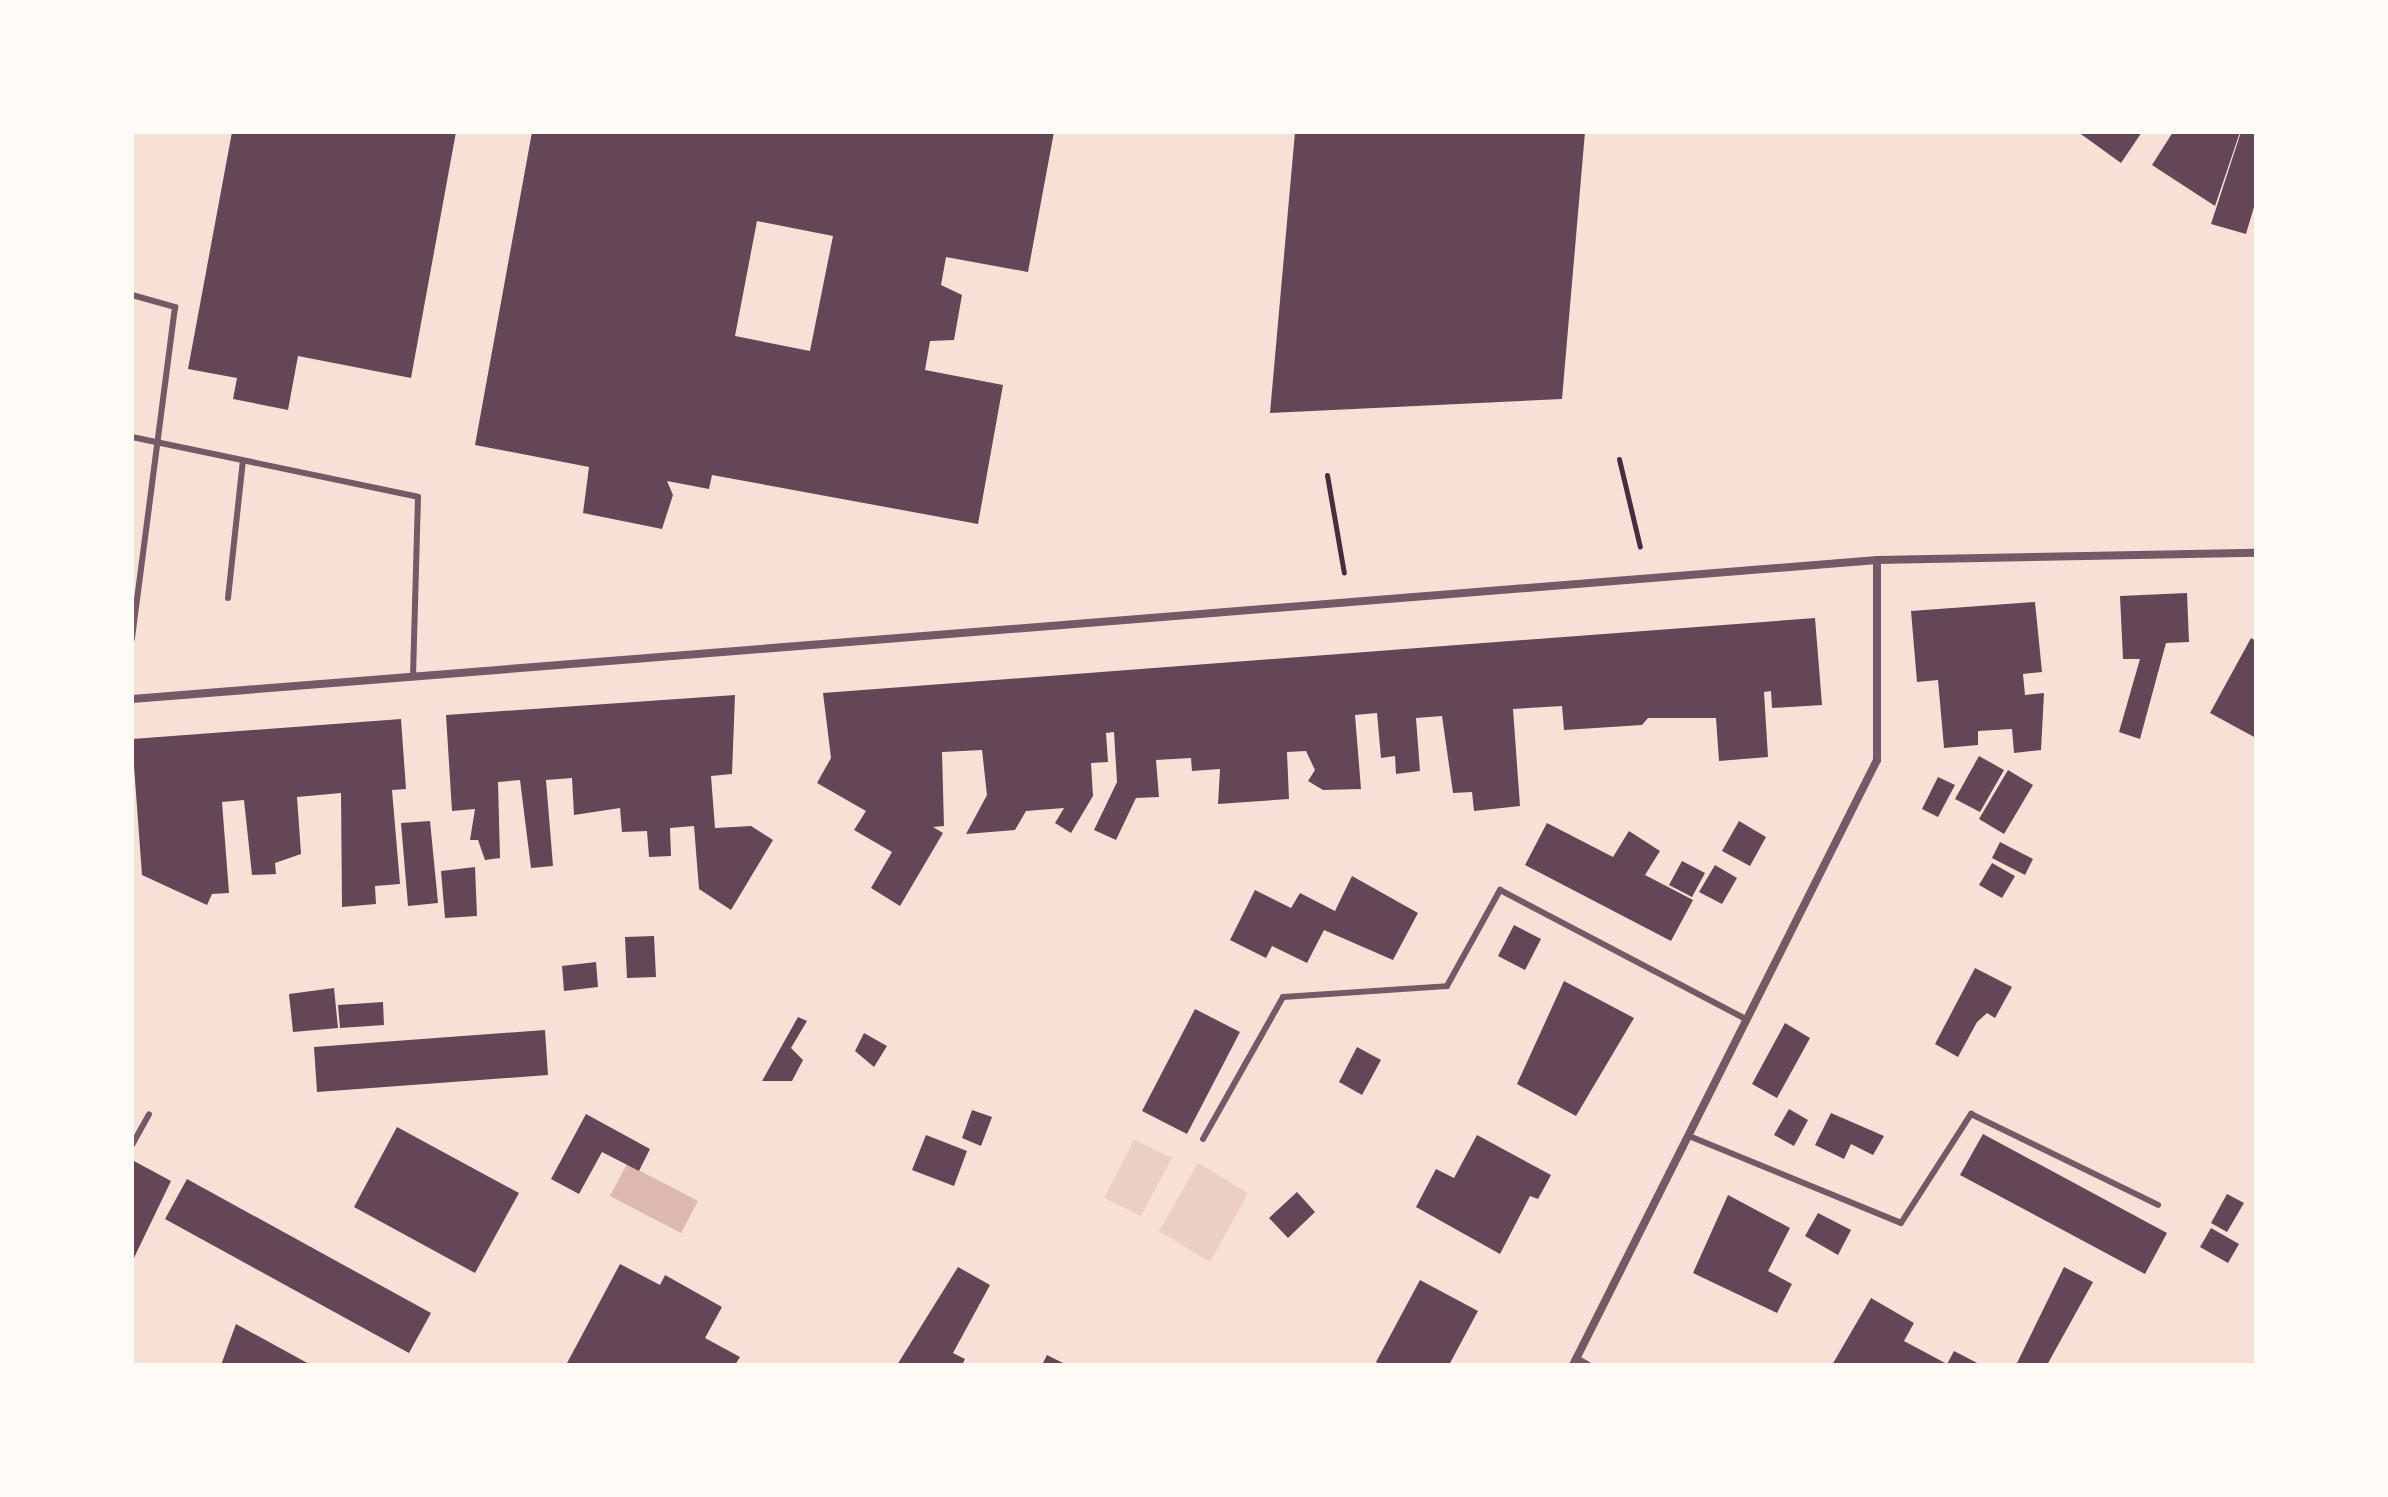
<!DOCTYPE html>
<html>
<head>
<meta charset="utf-8">
<style>
	body { margin:0 }
	#map { position:relative; width:2388px; height:1497px; overflow:hidden; background:#f7e1d7; font-family:"Times New Roman",serif }
	div>[style] { position:absolute }
	.green>* { inset:0; background:#ebcfc5 }
	.water>* { inset:0; background:#dcb8b0 }
	.building>* { inset:0; background:#644757 }
	.path>* { height:5px; margin:-2.5px; padding:0 2.5px; transform-origin:2.5px; border-radius:2.5px; background:#4a2c40 }
	.service>* { height:6px; margin:-3px; padding:0 3px; transform-origin:3px; border-radius:3px; background:#755966 }
	.minor>* { height:8px; margin:-4px; padding:0 4px; transform-origin:4px; border-radius:4px; background:#755966 }
	span { translate:-50% -50%; white-space:nowrap; text-align:center; line-height:1.15; -webkit-text-stroke:6px #fffaf5; paint-order:stroke }
	.frame { position:absolute; inset:0; border:134px solid #fffaf5; pointer-events:none }
</style>
</head>
<body>
<div id="map">
	<div class="green">
		<div style="clip-path:polygon(1134px 1140px,1172px 1158px,1141px 1216px,1104px 1198px)"></div>
		<div style="clip-path:polygon(1198px 1163px,1248px 1193px,1210px 1262px,1159px 1231px)"></div>
	</div>
	<div class="water">
		<div style="clip-path:polygon(627px 1164px,698px 1201px,681px 1233px,610px 1196px)"></div>
	</div>
	<div class="building">
		<div style="clip-path:polygon(232px 132px,456px 132px,411px 378px,298px 356px,288px 410px,233px 399px,237px 378px,188px 369px)"></div>
		<div style="clip-path:polygon(evenodd,532px 132px,1054px 132px,1028px 272px,946px 257px,941px 285px,962px 295px,954px 340px,930px 341px,925px 370px,1003px 385px,978px 524px,712px 475px,709px 489px,667px 481px,673px 495px,662px 529px,583px 513px,589px 467px,475px 445px,532px 132px,757px 221px,833px 236px,810px 351px,735px 336px,757px 221px)"></div>
		<div style="clip-path:polygon(1295px 132px,1585px 132px,1562px 399px,1270px 413px)"></div>
		<div style="clip-path:polygon(2078px 132px,2142px 132px,2121px 163px)"></div>
		<div style="clip-path:polygon(2173px 132px,2240px 132px,2215px 206px,2152px 165px)"></div>
		<div style="clip-path:polygon(2241px 132px,2256px 132px,2256px 200px,2246px 234px,2211px 224px)"></div>
		<div style="clip-path:polygon(2187px 593px,2189px 642px,2166px 643px,2140px 739px,2119px 732px,2140px 659px,2123px 659px,2120px 596px)"></div>
		<div style="clip-path:polygon(2035px 602px,2042px 672px,2023px 674px,2025px 695px,2044px 693px,2041px 750px,2014px 753px,2012px 729px,1978px 731px,1978px 745px,1944px 748px,1938px 680px,1917px 682px,1911px 611px)"></div>
		<div style="clip-path:polygon(1815px 618px,1822px 705px,1772px 708px,1771px 691px,1764px 692px,1768px 757px,1719px 761px,1716px 718px,1648px 718px,1642px 725px,1564px 730px,1562px 706px,1513px 709px,1520px 806px,1474px 811px,1472px 792px,1453px 793px,1442px 716px,1416px 718px,1420px 771px,1396px 774px,1395px 756px,1381px 758px,1377px 713px,1355px 715px,1361px 789px,1323px 790px,1308px 781px,1315px 770px,1306px 751px,1287px 752px,1289px 799px,1218px 804px,1220px 769px,1192px 771px,1191px 758px,1156px 760px,1159px 797px,1136px 798px,1116px 840px,1094px 830px,1117px 782px,1114px 732px,1106px 733px,1108px 762px,1091px 763px,1093px 796px,1071px 833px,1055px 823px,1064px 808px,1026px 811px,1015px 830px,966px 834px,987px 795px,982px 750px,942px 752px,944px 826px,933px 827px,943px 833px,900px 906px,871px 888px,892px 852px,854px 830px,866px 811px,817px 783px,831px 758px,823px 693px)"></div>
		<div style="clip-path:polygon(2251px 638px,2256px 641px,2256px 738px,2210px 713px)"></div>
		<div style="clip-path:polygon(735px 695px,732px 774px,711px 776px,715px 828px,751px 826px,773px 840px,731px 910px,699px 889px,694px 826px,670px 828px,671px 856px,649px 857px,647px 831px,622px 832px,620px 808px,574px 815px,572px 778px,546px 780px,553px 866px,531px 868px,520px 780px,498px 782px,500px 858px,485px 860px,478px 840px,470px 840px,475px 809px,452px 811px,446px 715px)"></div>
		<div style="clip-path:polygon(401px 719px,406px 789px,392px 790px,400px 884px,375px 886px,376px 904px,342px 907px,341px 793px,297px 797px,301px 854px,275px 863px,276px 874px,252px 875px,244px 800px,222px 802px,229px 893px,212px 894px,207px 905px,142px 875px,132px 739px)"></div>
		<div style="clip-path:polygon(1979px 756px,2004px 770px,1980px 812px,1955px 799px)"></div>
		<div style="clip-path:polygon(2008px 770px,2033px 785px,2004px 834px,1979px 819px)"></div>
		<div style="clip-path:polygon(1938px 777px,1955px 785px,1938px 817px,1922px 809px)"></div>
		<div style="clip-path:polygon(430px 821px,438px 903px,408px 906px,401px 823px)"></div>
		<div style="clip-path:polygon(1739px 821px,1766px 837px,1750px 866px,1722px 851px)"></div>
		<div style="clip-path:polygon(1547px 823px,1613px 857px,1629px 831px,1660px 851px,1645px 875px,1693px 900px,1671px 941px,1525px 865px)"></div>
		<div style="clip-path:polygon(2000px 842px,2033px 859px,2025px 875px,1992px 858px)"></div>
		<div style="clip-path:polygon(1682px 861px,1705px 873px,1692px 897px,1669px 885px)"></div>
		<div style="clip-path:polygon(1992px 863px,2015px 876px,2002px 898px,1979px 885px)"></div>
		<div style="clip-path:polygon(1715px 865px,1737px 878px,1722px 904px,1699px 892px)"></div>
		<div style="clip-path:polygon(475px 867px,477px 916px,445px 918px,441px 871px)"></div>
		<div style="clip-path:polygon(1352px 876px,1418px 913px,1393px 960px,1324px 930px,1307px 963px,1272px 946px,1266px 958px,1230px 940px,1255px 890px,1291px 908px,1300px 893px,1335px 911px)"></div>
		<div style="clip-path:polygon(1514px 925px,1541px 939px,1525px 970px,1498px 956px)"></div>
		<div style="clip-path:polygon(654px 936px,656px 977px,627px 978px,625px 937px)"></div>
		<div style="clip-path:polygon(596px 962px,598px 987px,564px 991px,562px 966px)"></div>
		<div style="clip-path:polygon(1975px 968px,2012px 987px,1995px 1018px,1987px 1013px,1977px 1022px,1958px 1057px,1935px 1044px)"></div>
		<div style="clip-path:polygon(1564px 981px,1634px 1018px,1576px 1116px,1517px 1084px)"></div>
		<div style="clip-path:polygon(334px 988px,338px 1028px,293px 1032px,289px 994px)"></div>
		<div style="clip-path:polygon(383px 1002px,384px 1025px,340px 1028px,338px 1005px)"></div>
		<div style="clip-path:polygon(1195px 1009px,1240px 1032px,1187px 1134px,1142px 1111px)"></div>
		<div style="clip-path:polygon(798px 1017px,807px 1021px,791px 1048px,803px 1060px,792px 1081px,762px 1081px)"></div>
		<div style="clip-path:polygon(1785px 1023px,1810px 1038px,1777px 1098px,1752px 1084px)"></div>
		<div style="clip-path:polygon(545px 1030px,548px 1075px,317px 1092px,314px 1047px)"></div>
		<div style="clip-path:polygon(864px 1033px,887px 1046px,874px 1067px,855px 1051px)"></div>
		<div style="clip-path:polygon(1357px 1047px,1381px 1060px,1362px 1095px,1339px 1082px)"></div>
		<div style="clip-path:polygon(1789px 1109px,1808px 1120px,1794px 1146px,1774px 1135px)"></div>
		<div style="clip-path:polygon(972px 1110px,992px 1117px,981px 1146px,962px 1138px)"></div>
		<div style="clip-path:polygon(1831px 1113px,1884px 1136px,1873px 1155px,1851px 1144px,1844px 1159px,1815px 1145px)"></div>
		<div style="clip-path:polygon(586px 1114px,650px 1149px,639px 1171px,602px 1152px,579px 1194px,551px 1179px)"></div>
		<div style="clip-path:polygon(397px 1127px,519px 1193px,475px 1273px,354px 1207px)"></div>
		<div style="clip-path:polygon(1983px 1134px,2167px 1233px,2145px 1274px,1960px 1175px)"></div>
		<div style="clip-path:polygon(926px 1135px,967px 1151px,954px 1186px,912px 1170px)"></div>
		<div style="clip-path:polygon(1477px 1135px,1551px 1175px,1538px 1199px,1530px 1196px,1500px 1254px,1416px 1207px,1436px 1169px,1454px 1178px)"></div>
		<div style="clip-path:polygon(134px 1161px,171px 1181px,132px 1262px,132px 1164px)"></div>
		<div style="clip-path:polygon(187px 1179px,431px 1313px,409px 1353px,165px 1219px)"></div>
		<div style="clip-path:polygon(1297px 1192px,1315px 1212px,1288px 1238px,1269px 1218px)"></div>
		<div style="clip-path:polygon(2227px 1194px,2244px 1203px,2227px 1232px,2211px 1223px)"></div>
		<div style="clip-path:polygon(1728px 1195px,1790px 1228px,1768px 1271px,1792px 1284px,1777px 1313px,1693px 1273px)"></div>
		<div style="clip-path:polygon(1818px 1213px,1851px 1230px,1838px 1255px,1805px 1236px)"></div>
		<div style="clip-path:polygon(2211px 1228px,2239px 1244px,2228px 1263px,2200px 1247px)"></div>
		<div style="clip-path:polygon(620px 1264px,660px 1285px,665px 1275px,722px 1307px,705px 1338px,740px 1357px,735px 1365px,566px 1365px)"></div>
		<div style="clip-path:polygon(958px 1267px,990px 1285px,953px 1353px,965px 1359px,962px 1365px,897px 1365px)"></div>
		<div style="clip-path:polygon(2064px 1267px,2093px 1282px,2047px 1365px,2016px 1365px)"></div>
		<div style="clip-path:polygon(1420px 1280px,1478px 1311px,1449px 1365px,1381px 1365px,1376px 1362px)"></div>
		<div style="clip-path:polygon(1871px 1298px,1914px 1323px,1904px 1341px,1947px 1364px,1954px 1351px,1981px 1365px,1832px 1365px)"></div>
		<div style="clip-path:polygon(236px 1324px,311px 1365px,221px 1365px)"></div>
		<div style="clip-path:polygon(1047px 1355px,1067px 1365px,1042px 1365px)"></div>
	</div>
	<div class="path">
		<div style="left:1619px;top:459px;width:90px;rotate:76.6deg"></div>
		<div style="left:1327px;top:475px;width:99px;rotate:80.2deg"></div>
	</div>
	<div class="service">
		<div style="left:132px;top:295px;width:45px;rotate:15.6deg"></div>
		<div style="left:175px;top:307px;width:335px;rotate:97.4deg"></div>
		<div style="left:132px;top:437px;width:292px;rotate:11.8deg"></div>
		<div style="left:418px;top:497px;width:180px;rotate:91.6deg"></div>
		<div style="left:228px;top:598px;width:138px;rotate:-83.8deg"></div>
		<div style="left:1689px;top:1136px;width:229px;rotate:22.3deg"></div>
		<div style="left:1901px;top:1223px;width:130px;rotate:-57.3deg"></div>
		<div style="left:1971px;top:1114px;width:208px;rotate:25.9deg"></div>
		<div style="left:1203px;top:1139px;width:163px;rotate:-60.6deg"></div>
		<div style="left:1283px;top:997px;width:164px;rotate:-3.8deg"></div>
		<div style="left:1447px;top:986px;width:110px;rotate:-61.1deg"></div>
		<div style="left:1500px;top:890px;width:278px;rotate:27.7deg"></div>
		<div style="left:132px;top:1145px;width:35px;rotate:-61deg"></div>
	</div>
	<div class="minor">
		<div style="left:132px;top:699px;width:1751px;rotate:-4.55deg"></div>
		<div style="left:1877px;top:560px;width:379px;rotate:-1.1deg"></div>
		<div style="left:1576px;top:1359px;width:13px;rotate:29deg"></div>
		<div style="left:1573px;top:1365px;width:677px;rotate:-63.32deg"></div>
		<div style="left:1877px;top:760px;width:200px;rotate:-90deg"></div>
	</div>
	<div class="frame"></div>
</div>
</body>
</html>
